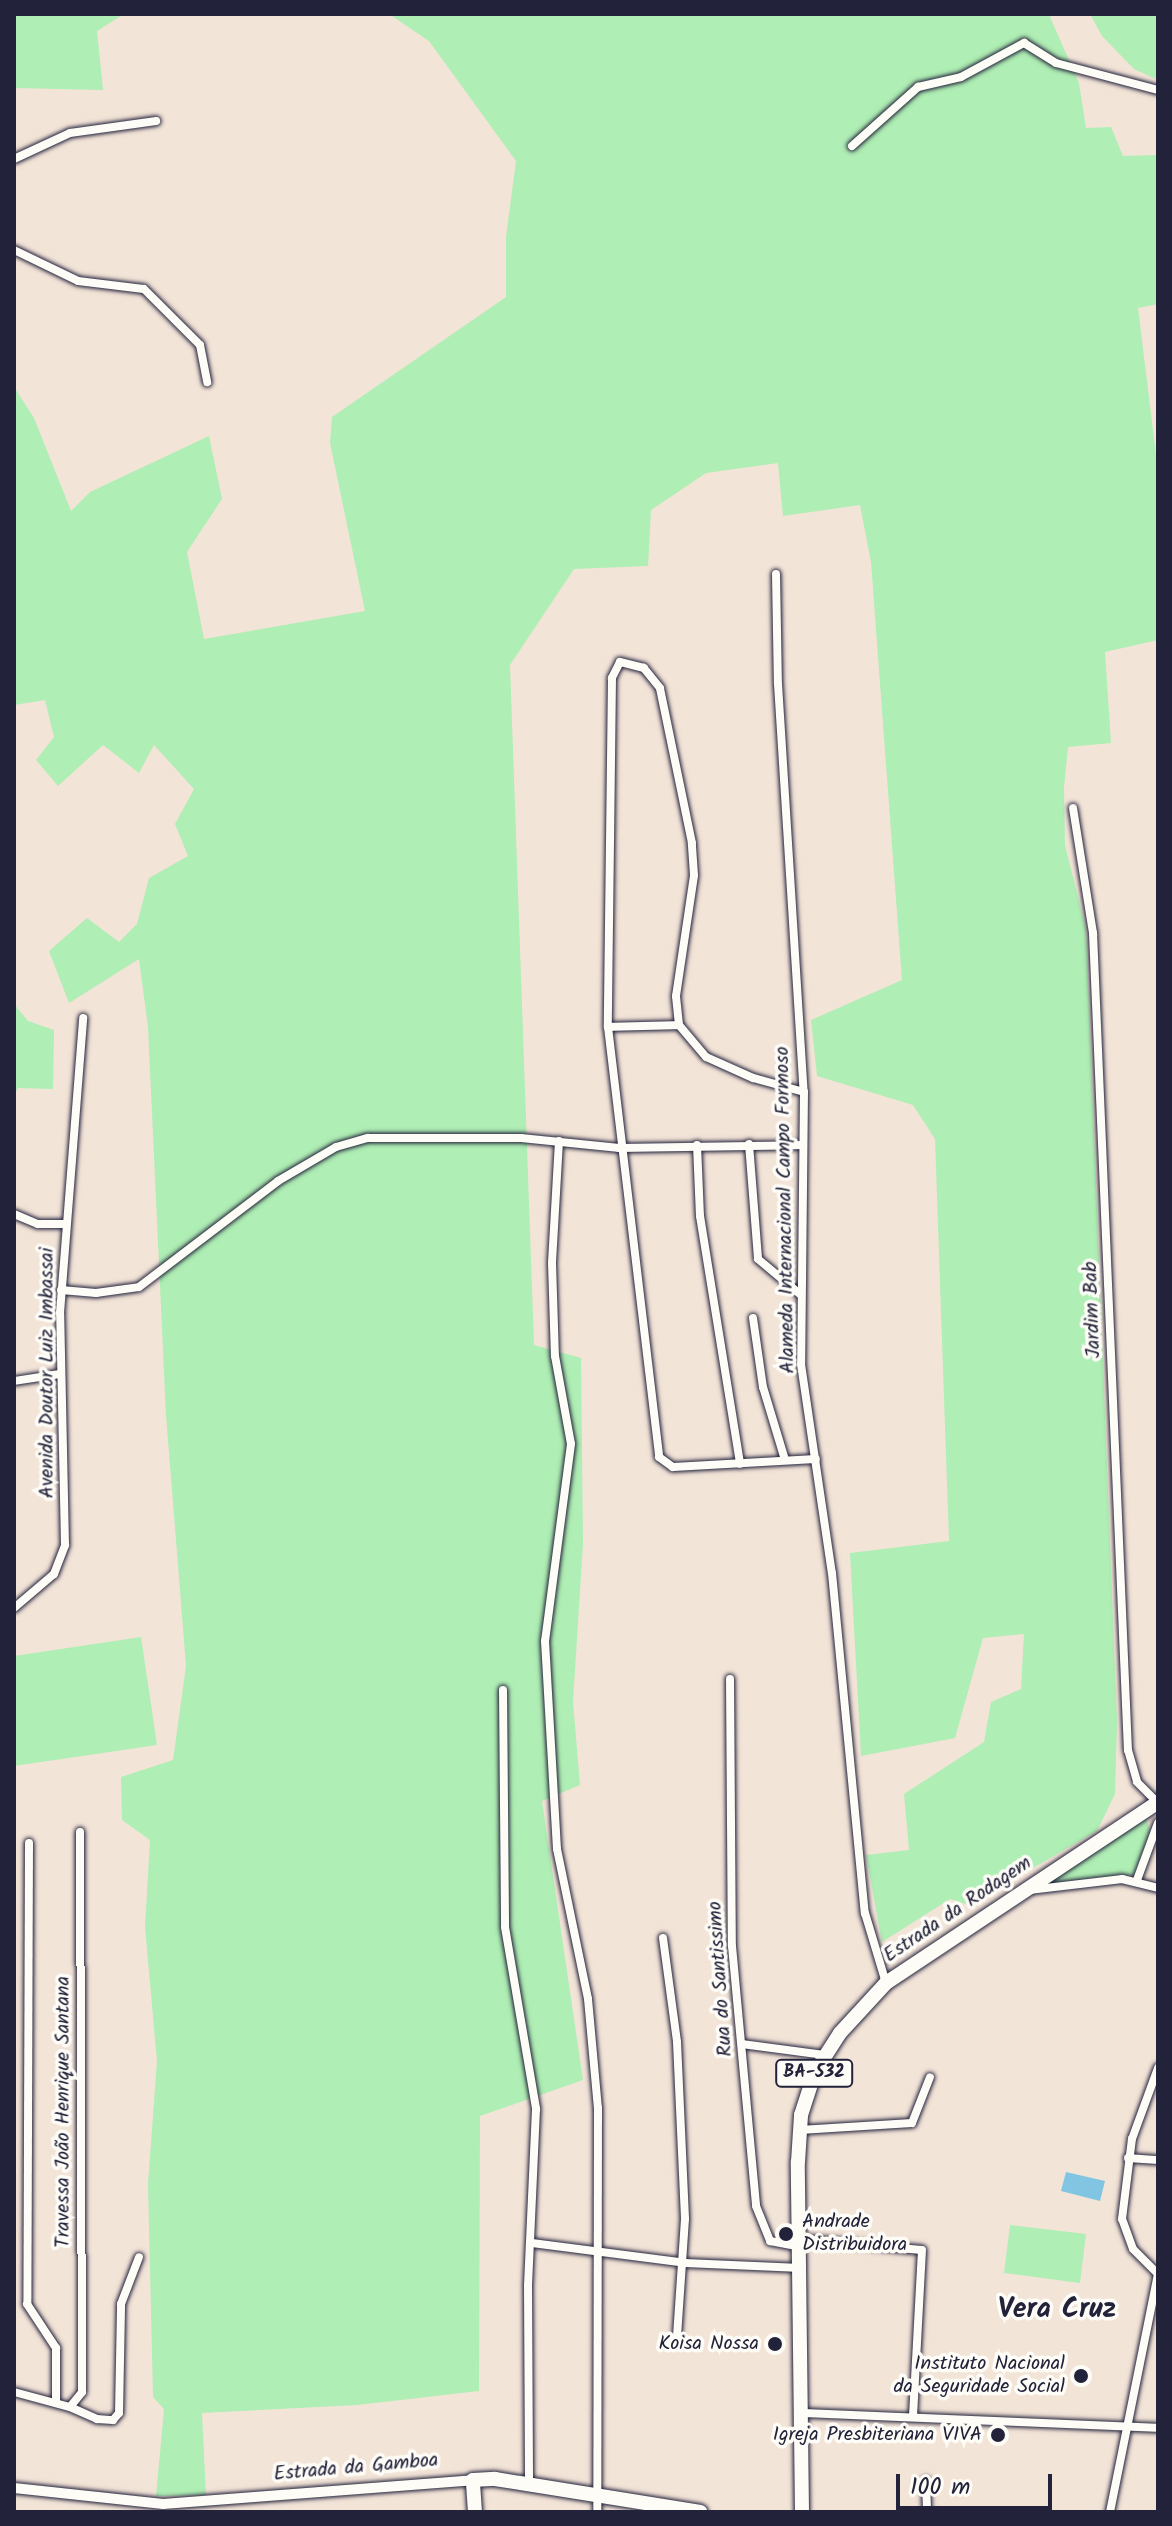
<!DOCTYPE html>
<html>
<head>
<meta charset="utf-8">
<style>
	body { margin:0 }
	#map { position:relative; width:1172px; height:2526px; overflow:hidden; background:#f3e4d8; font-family:Kalam,sans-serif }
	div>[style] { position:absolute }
	.green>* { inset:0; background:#afeeb4 }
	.water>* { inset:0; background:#81c5e2 }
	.roads { filter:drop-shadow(0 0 2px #22223b) drop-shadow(0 0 2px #22223b) }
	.minor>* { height:8px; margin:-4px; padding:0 4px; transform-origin:4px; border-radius:4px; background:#fdfcf7 }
	.tertiary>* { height:10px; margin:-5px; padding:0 5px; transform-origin:5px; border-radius:5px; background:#fdfcf7 }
	.primary>* { height:14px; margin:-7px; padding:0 7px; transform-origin:7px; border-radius:7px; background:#fdfcf7 }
	.dots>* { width:22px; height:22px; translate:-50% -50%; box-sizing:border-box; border:4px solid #fdfcf7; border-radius:50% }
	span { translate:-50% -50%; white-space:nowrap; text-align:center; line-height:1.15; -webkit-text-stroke:7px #fdfcf7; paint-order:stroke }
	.shield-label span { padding:2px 6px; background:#fdfcf7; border:2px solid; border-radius:6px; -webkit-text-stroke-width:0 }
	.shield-label { font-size:18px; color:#22223b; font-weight:700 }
	.street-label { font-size:20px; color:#22223b }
	.poi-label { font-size:20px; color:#22223b }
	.left { translate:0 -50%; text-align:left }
	.right { translate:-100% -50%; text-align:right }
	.district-label { font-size:28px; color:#22223b; font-weight:700 }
	.frame { position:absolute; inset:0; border:16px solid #22223b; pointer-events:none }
	.scale { position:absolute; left:896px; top:2474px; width:156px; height:36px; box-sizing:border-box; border:4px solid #22223b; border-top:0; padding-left:10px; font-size:24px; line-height:28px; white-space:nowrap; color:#22223b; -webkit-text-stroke:6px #fdfcf7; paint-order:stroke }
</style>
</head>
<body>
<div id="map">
	<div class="green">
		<div style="clip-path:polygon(14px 14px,124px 14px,97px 31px,103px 90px,14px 88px)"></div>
		<div style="clip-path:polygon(389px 14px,1053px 14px,1050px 17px,1079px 83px,1086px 128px,1111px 127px,1123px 156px,1158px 155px,1158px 304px,1138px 308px,1158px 471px,1158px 640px,1105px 652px,1111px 743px,1068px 747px,1064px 788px,1065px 845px,1086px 929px,1117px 1722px,1115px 1794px,1097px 1831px,969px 1905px,950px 1899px,882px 1942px,866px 1855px,909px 1850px,904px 1794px,984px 1742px,991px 1702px,1021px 1689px,1024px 1634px,983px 1638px,955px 1738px,861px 1756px,850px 1553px,949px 1541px,935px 1139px,913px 1105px,817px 1076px,811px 1020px,902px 980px,871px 562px,860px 505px,783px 516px,778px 463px,706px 473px,651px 510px,648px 566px,574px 569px,510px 665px,534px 1345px,581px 1358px,583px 1543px,573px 1702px,580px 1785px,542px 1801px,583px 2080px,480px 2116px,479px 2391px,357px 2405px,202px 2413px,206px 2495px,156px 2496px,164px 2409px,153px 2397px,148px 2184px,157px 2061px,145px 1927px,150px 1840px,122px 1820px,121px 1777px,173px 1760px,186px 1666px,166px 1415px,148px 1027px,139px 959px,69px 1003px,49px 951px,87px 918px,119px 942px,137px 924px,149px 878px,188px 856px,175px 824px,194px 789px,154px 745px,139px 773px,103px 745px,58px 786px,36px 760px,54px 737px,45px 700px,14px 705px,14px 387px,34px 418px,71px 511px,90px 492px,209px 436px,222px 499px,187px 552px,204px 639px,365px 611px,330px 443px,332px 417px,506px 297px,506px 237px,516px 161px,429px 41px)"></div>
		<div style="clip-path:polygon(1090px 14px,1158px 14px,1158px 80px,1134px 69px,1102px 36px)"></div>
		<div style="clip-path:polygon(14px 1004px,28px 1021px,54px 1030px,53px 1089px,18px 1088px,14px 1095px)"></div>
		<div style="clip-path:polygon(141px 1637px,157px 1745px,14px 1766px,14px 1656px)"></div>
		<div style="clip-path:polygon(1146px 1819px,1150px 1830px,1138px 1874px,1052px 1885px,1050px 1879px)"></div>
		<div style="clip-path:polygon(1010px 2225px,1086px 2234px,1080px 2283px,1004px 2273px)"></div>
	</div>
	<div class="water">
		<div style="clip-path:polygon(1066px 2172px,1105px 2181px,1100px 2201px,1061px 2191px)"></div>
	</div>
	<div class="roads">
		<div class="minor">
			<div style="left:852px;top:146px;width:89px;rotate:-41.8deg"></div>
			<div style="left:918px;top:87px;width:44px;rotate:-13.1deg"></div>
			<div style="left:961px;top:77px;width:72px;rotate:-28.4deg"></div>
			<div style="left:1024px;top:43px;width:38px;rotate:32deg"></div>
			<div style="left:1056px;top:63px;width:106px;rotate:14.8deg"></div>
			<div style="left:14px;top:159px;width:62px;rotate:-24.9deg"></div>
			<div style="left:70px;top:133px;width:87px;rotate:-7.9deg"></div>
			<div style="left:14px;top:250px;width:71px;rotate:25.8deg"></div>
			<div style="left:78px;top:281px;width:66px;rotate:6.9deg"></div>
			<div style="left:144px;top:289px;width:79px;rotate:45deg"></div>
			<div style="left:200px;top:345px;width:38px;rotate:79deg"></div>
			<div style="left:776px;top:574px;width:110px;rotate:89deg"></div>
			<div style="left:778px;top:684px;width:409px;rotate:86.4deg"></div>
			<div style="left:804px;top:1092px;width:272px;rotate:90.6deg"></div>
			<div style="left:801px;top:1364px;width:211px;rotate:81.6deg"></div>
			<div style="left:832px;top:1573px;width:342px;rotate:84.5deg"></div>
			<div style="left:865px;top:1913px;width:73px;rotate:73.3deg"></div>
			<div style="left:1073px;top:808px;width:127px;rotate:80.9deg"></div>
			<div style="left:1093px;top:933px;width:818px;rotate:87.55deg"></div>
			<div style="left:1128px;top:1750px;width:33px;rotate:74deg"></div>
			<div style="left:1137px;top:1782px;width:30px;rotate:45deg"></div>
			<div style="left:608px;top:1027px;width:71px;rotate:-1.6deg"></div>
			<div style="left:804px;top:1092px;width:53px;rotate:-164.6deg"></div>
			<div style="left:753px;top:1078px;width:51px;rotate:-155.9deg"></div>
			<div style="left:706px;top:1057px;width:42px;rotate:-130.2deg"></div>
			<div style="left:679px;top:1025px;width:29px;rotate:-96deg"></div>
			<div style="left:676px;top:996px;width:122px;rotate:-81.5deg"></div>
			<div style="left:694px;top:875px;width:32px;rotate:-94deg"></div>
			<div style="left:692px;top:843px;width:158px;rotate:-101.7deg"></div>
			<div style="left:660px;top:688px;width:26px;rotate:-129deg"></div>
			<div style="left:644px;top:668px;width:25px;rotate:-166deg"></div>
			<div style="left:620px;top:662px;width:18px;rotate:117deg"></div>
			<div style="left:612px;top:678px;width:349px;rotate:90.7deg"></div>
			<div style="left:608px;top:1027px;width:433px;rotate:83.2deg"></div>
			<div style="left:659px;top:1457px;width:17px;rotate:36deg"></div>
			<div style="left:673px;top:1467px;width:143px;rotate:-3.2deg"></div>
			<div style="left:559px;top:1141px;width:122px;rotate:93.3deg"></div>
			<div style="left:552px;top:1263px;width:93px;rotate:88.2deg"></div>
			<div style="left:555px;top:1356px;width:89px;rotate:79.7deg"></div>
			<div style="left:571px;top:1444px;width:199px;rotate:97.5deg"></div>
			<div style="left:545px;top:1641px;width:208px;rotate:86.7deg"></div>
			<div style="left:557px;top:1849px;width:153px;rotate:78.3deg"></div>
			<div style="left:588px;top:1999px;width:109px;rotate:84.8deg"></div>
			<div style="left:598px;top:2108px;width:404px;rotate:90.1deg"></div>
			<div style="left:749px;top:1144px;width:115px;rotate:85.5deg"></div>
			<div style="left:758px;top:1259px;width:56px;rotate:39.9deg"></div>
			<div style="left:697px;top:1145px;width:71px;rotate:87.6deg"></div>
			<div style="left:700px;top:1216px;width:251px;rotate:80.8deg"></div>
			<div style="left:14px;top:1214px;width:26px;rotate:23deg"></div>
			<div style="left:38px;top:1224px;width:27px"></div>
			<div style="left:61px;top:1290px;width:35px;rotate:5deg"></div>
			<div style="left:96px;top:1293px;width:43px;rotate:-7.9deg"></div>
			<div style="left:139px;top:1287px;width:175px;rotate:-37.3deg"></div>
			<div style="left:278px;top:1181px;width:67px;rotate:-30.4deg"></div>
			<div style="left:336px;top:1147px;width:33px;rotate:-16deg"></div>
			<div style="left:368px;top:1138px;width:153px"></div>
			<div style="left:521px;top:1138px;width:99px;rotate:5.8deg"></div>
			<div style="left:619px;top:1148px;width:184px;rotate:-0.9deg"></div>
			<div style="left:753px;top:1318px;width:70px;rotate:81.8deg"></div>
			<div style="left:763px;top:1387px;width:76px;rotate:73.2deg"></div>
			<div style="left:14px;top:1381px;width:47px;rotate:-8.7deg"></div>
			<div style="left:14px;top:1608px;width:52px;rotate:-40.4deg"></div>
			<div style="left:54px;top:1574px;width:31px;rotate:-69deg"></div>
			<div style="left:65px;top:1545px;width:232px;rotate:-91.2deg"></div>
			<div style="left:60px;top:1313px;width:296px;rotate:-85.5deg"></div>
			<div style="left:730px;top:1679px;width:267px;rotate:89.6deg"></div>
			<div style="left:732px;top:1946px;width:261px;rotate:84.7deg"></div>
			<div style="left:756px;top:2206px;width:38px;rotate:68deg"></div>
			<div style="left:770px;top:2241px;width:31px;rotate:11deg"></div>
			<div style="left:503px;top:1690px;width:237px;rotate:89.5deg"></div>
			<div style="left:505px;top:1927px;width:185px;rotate:80.3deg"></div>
			<div style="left:536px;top:2109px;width:176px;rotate:92.6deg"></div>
			<div style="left:528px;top:2285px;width:197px;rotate:89.7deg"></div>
			<div style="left:29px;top:1843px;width:461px;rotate:90.2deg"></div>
			<div style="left:27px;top:2304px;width:53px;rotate:56.6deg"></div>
			<div style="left:56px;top:2348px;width:55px;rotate:90deg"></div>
			<div style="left:1137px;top:1880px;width:61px;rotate:-69.8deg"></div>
			<div style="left:1029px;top:1890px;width:94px;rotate:-6.7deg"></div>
			<div style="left:1122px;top:1879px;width:37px;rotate:14deg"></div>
			<div style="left:663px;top:1938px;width:105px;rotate:82.3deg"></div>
			<div style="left:677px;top:2042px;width:177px;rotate:87.4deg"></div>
			<div style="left:685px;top:2219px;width:117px;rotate:93.9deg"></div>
			<div style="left:742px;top:2044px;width:83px;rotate:7.6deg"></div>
			<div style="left:800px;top:2130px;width:112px;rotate:-3.6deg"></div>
			<div style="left:912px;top:2123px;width:49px;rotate:-68.6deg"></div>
			<div style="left:1128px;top:2158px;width:30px;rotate:4deg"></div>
			<div style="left:800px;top:2239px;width:122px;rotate:5.2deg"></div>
			<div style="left:922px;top:2250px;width:166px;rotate:93.1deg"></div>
			<div style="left:532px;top:2243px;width:154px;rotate:7.4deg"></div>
			<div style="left:685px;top:2263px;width:116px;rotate:2.5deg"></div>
			<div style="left:14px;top:2392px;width:58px;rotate:15deg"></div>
			<div style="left:70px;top:2407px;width:19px;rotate:-51deg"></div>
			<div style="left:82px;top:2392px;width:560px;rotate:-90.2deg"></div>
			<div style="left:70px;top:2407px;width:30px;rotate:24deg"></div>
			<div style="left:97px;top:2419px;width:16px;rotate:4deg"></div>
			<div style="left:113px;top:2420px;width:9px;rotate:-49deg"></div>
			<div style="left:119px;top:2413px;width:109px;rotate:-88.9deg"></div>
			<div style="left:121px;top:2304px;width:50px;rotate:-69deg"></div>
			<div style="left:802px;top:2413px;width:356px;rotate:2.4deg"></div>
			<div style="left:926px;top:2481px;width:31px;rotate:88deg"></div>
			<div style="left:1110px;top:2512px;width:243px;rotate:-78.6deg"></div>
			<div style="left:1158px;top:2274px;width:35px;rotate:-135deg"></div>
			<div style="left:1133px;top:2249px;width:32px;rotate:-110deg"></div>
			<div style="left:1122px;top:2219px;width:81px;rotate:-82.9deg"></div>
			<div style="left:1132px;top:2139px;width:76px;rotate:-69.9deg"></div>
		</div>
		<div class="tertiary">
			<div style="left:14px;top:2488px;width:150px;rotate:6.1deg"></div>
			<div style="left:163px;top:2504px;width:311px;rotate:-4.4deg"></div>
		</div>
		<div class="primary">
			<div style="left:475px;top:2512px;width:32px;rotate:-94deg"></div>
			<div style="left:473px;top:2480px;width:22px;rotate:-3deg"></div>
			<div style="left:495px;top:2479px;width:208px;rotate:9.1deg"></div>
			<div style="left:802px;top:2512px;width:350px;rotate:-90.7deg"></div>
			<div style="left:798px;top:2162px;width:47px;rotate:-86.3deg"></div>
			<div style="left:801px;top:2115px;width:45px;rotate:-72deg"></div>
			<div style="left:815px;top:2072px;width:46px;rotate:-57.3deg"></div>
			<div style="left:840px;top:2033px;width:68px;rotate:-47.4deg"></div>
			<div style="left:886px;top:1983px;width:327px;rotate:-33.6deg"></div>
		</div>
	</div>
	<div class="dots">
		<div style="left:786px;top:2234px;background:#22223b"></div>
		<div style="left:775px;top:2344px;background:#22223b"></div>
		<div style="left:1081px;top:2376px;background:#22223b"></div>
		<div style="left:998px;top:2435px;background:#22223b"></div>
	</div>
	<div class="shield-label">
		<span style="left:814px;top:2073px">BA-532</span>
	</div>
	<div class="street-label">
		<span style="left:786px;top:1210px;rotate:-91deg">Alameda Internacional Campo Formoso</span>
		<span style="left:1093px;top:1310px;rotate:-92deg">Jardim Bab</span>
		<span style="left:48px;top:1373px;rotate:-90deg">Avenida Doutor Luiz Imbassai</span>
		<span style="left:958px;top:1910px;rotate:-34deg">Estrada da Rodagem</span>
		<span style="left:721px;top:1979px;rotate:-94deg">Rua do Santissimo</span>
		<span style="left:64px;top:2112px;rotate:-90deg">Travessa João Henrique Santana</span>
		<span style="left:356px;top:2468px;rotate:-5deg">Estrada da Gamboa</span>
	</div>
	<div class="poi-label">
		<span class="left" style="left:802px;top:2234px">Andrade<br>Distribuidora</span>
		<span class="right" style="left:759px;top:2344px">Koisa Nossa</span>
		<span class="right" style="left:1065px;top:2376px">Instituto Nacional<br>da Seguridade Social</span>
		<span class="right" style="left:982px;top:2435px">Igreja Presbiteriana VIVA</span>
	</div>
	<div class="district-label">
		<span style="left:1057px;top:2310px">Vera Cruz</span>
	</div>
	<div class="frame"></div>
	<div class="scale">100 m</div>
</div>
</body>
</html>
